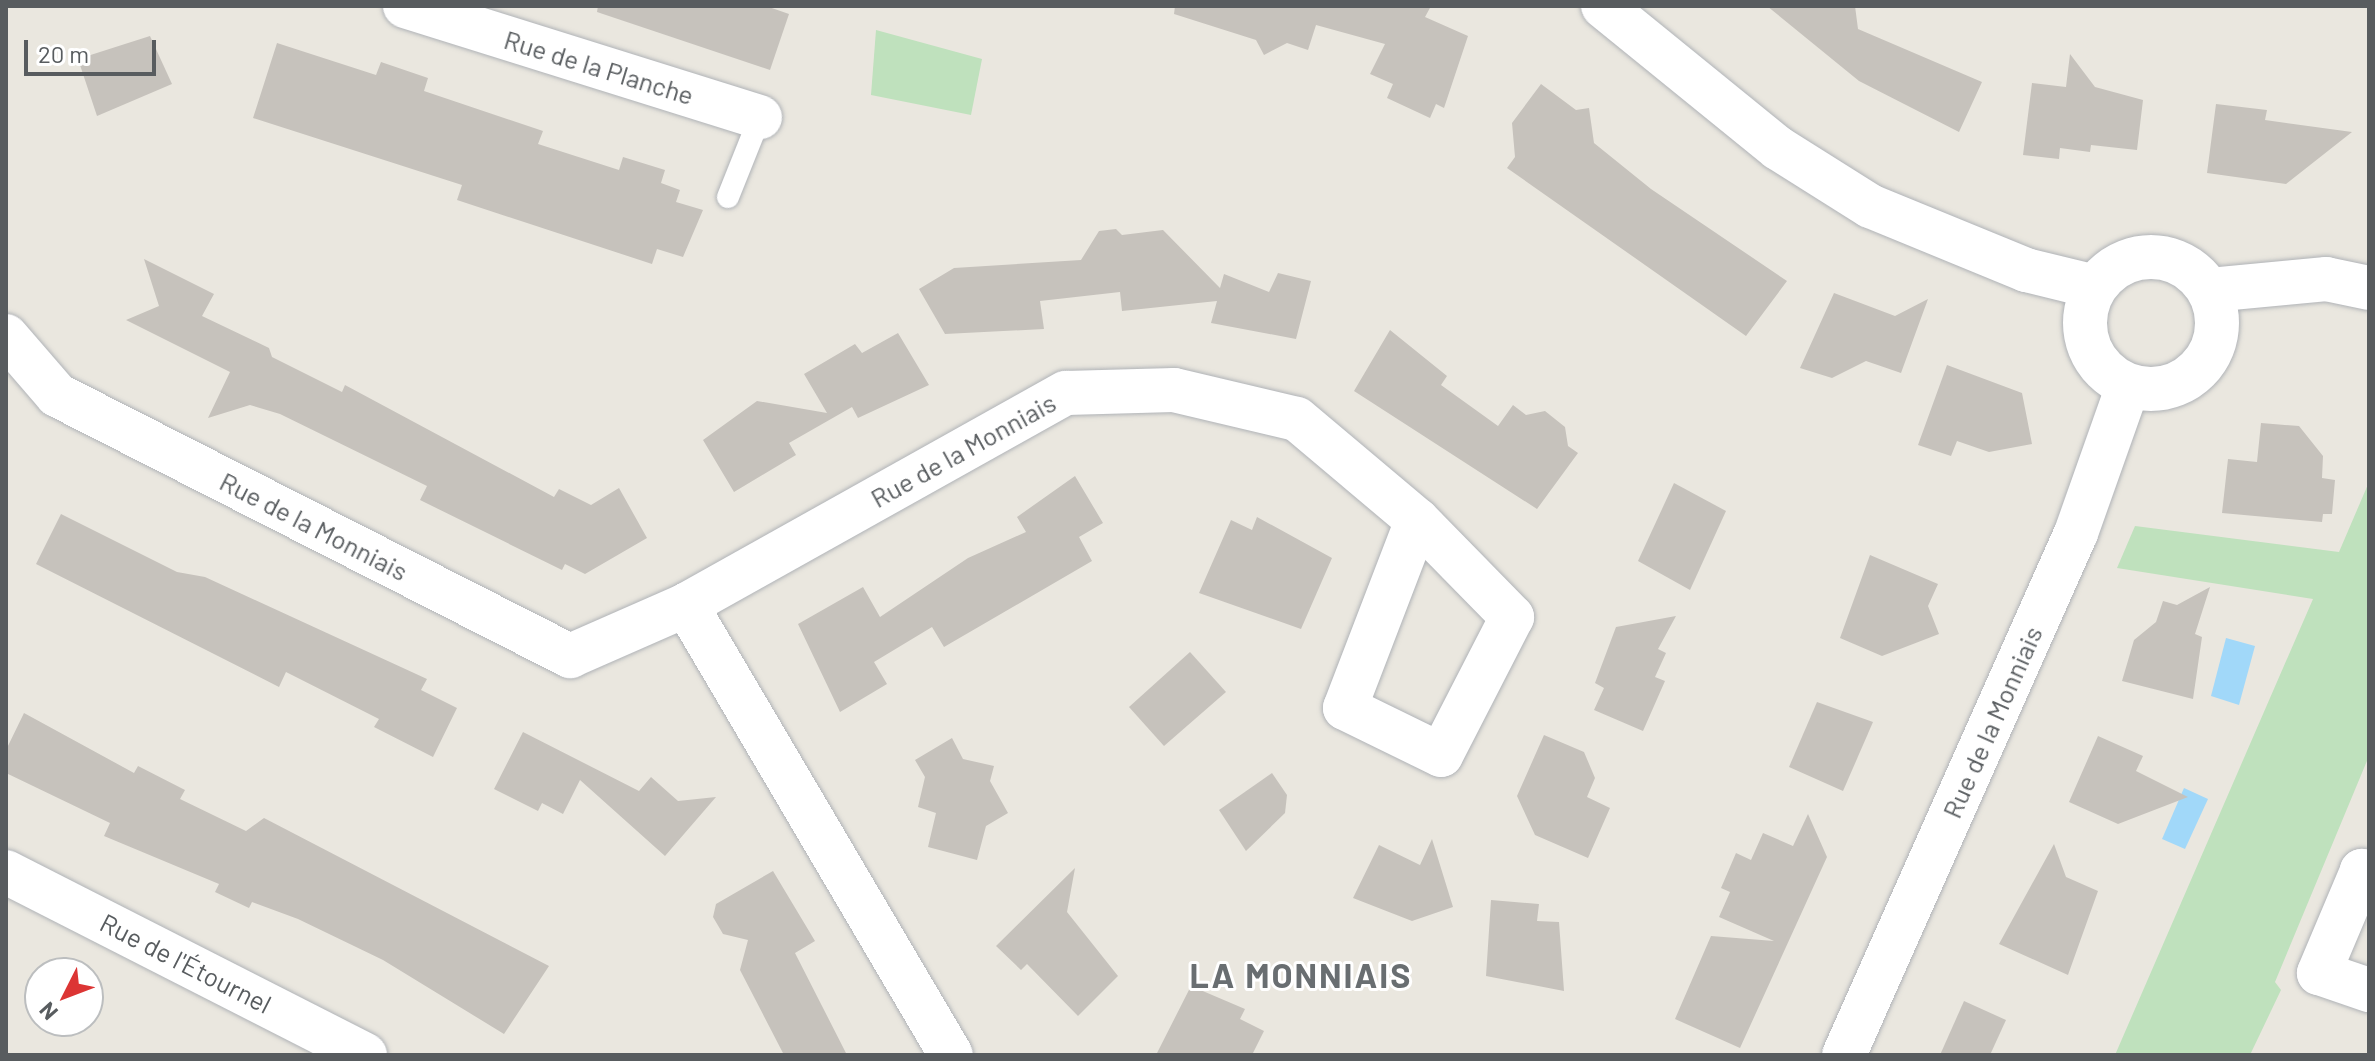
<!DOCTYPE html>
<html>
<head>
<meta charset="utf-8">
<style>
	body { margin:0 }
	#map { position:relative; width:2375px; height:1061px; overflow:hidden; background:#eae7df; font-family:Barlow,sans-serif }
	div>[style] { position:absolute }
	.green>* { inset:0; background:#bfe1bd }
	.water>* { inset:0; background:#a1d8f9 }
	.building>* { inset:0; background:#c6c2bc }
	.roads { filter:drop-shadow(0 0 2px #b0b3b7) drop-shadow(0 0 2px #b0b3b7) }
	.service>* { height:22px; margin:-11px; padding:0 11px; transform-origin:11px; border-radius:11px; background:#fff }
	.minor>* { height:44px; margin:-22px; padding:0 22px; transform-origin:22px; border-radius:22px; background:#fff }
	.minor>.ring { margin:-22px; padding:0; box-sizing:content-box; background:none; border:44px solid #fff; border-radius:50% }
	span { translate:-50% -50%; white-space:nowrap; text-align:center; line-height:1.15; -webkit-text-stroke:6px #fff; paint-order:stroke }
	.street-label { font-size:26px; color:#585c5f }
	.district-label { font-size:34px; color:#696e71; font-weight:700; letter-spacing:2px }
	.frame { position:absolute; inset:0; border:8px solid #585c5f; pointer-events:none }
	.north { position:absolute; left:24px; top:957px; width:80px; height:80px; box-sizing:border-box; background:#fff; border:2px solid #bcbebf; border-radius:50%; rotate:228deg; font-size:22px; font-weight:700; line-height:32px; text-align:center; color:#585c5f }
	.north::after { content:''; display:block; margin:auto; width:28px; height:36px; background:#dc3534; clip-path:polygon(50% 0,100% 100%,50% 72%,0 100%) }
	.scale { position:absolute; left:24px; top:40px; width:132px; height:36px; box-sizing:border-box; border:4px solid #585c5f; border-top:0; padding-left:10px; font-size:24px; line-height:28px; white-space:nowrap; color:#585c5f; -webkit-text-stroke:6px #fff; paint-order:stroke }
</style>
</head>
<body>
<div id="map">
	<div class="green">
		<div style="clip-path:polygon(876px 30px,982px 59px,971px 115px,871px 95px)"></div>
		<div style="clip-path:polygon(2369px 482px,2369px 756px,2275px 982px,2281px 990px,2250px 1055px,2115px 1055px,2313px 599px,2117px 568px,2135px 526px,2339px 552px)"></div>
	</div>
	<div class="water">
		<div style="clip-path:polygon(2226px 638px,2255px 646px,2239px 705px,2211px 696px)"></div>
		<div style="clip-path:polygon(2184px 788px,2208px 799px,2185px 849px,2162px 839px)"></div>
	</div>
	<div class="building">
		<div style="clip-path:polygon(598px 6px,766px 6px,789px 14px,770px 70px,597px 12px)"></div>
		<div style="clip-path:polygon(1175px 6px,1431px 6px,1425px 17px,1468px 36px,1444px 108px,1436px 104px,1430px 118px,1387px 98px,1393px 84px,1370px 74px,1385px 44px,1316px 25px,1308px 50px,1287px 43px,1264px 55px,1256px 40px,1174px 14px)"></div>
		<div style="clip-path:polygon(1767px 6px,1855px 6px,1858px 29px,1982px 82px,1959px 132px,1859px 81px)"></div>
		<div style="clip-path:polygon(150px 36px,172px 84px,97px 116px,78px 59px)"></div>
		<div style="clip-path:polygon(277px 43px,376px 75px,381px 62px,428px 78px,424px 91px,543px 131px,538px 144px,619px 170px,623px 157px,665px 170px,661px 183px,680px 190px,676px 202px,703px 210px,683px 257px,657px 249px,652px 264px,457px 200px,462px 185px,253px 118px)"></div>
		<div style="clip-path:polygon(2070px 54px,2095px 87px,2143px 100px,2137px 150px,2091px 145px,2090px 152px,2060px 148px,2059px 159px,2023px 155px,2032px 83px,2066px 87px)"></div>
		<div style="clip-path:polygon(1541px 84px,1576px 110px,1589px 108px,1594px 143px,1651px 189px,1787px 281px,1746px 336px,1507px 168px,1515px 157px,1512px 123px)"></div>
		<div style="clip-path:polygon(2216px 104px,2267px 110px,2265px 120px,2352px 132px,2286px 184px,2207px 173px)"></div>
		<div style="clip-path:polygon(1116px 229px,1122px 235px,1163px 230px,1220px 288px,1224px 274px,1269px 292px,1278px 273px,1311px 281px,1296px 339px,1211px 323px,1217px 301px,1122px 311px,1120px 292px,1040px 301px,1044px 329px,945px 334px,919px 289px,954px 268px,1081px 260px,1099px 231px)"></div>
		<div style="clip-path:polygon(144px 259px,214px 294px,202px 316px,269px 348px,272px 357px,342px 392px,345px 385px,554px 497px,559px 489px,591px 505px,619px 488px,647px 538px,585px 574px,565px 564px,562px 570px,420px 500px,427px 486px,280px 414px,250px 405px,208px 418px,230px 372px,126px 320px,159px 306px)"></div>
		<div style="clip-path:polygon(1834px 293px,1895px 316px,1928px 299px,1901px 373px,1866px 361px,1832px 378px,1800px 368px)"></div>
		<div style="clip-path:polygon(1390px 330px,1447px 376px,1441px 385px,1498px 426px,1513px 405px,1526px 415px,1545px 411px,1565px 427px,1568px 446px,1578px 453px,1537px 509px,1354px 391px)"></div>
		<div style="clip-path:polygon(898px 333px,929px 385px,858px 418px,852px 407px,789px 443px,796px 455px,734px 492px,703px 440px,757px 401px,827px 413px,804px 374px,855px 344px,862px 353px)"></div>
		<div style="clip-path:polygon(1947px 365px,2022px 393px,2032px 444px,1989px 452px,1957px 441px,1951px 456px,1918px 445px)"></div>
		<div style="clip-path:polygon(2261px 423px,2299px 426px,2323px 456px,2322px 478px,2335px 480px,2332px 514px,2323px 514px,2322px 522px,2222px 513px,2228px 459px,2257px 462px)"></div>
		<div style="clip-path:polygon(1075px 476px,1103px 523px,1079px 537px,1092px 561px,944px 647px,932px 627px,874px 662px,887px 684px,840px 712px,798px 624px,863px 587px,880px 617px,968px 558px,1026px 532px,1017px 517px)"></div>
		<div style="clip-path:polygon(1674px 483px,1726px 511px,1690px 590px,1638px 561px)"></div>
		<div style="clip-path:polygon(61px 514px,177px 572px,205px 577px,427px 679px,421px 690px,457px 708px,433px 757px,374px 727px,379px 719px,286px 672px,279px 687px,36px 564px)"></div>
		<div style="clip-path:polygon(1257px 517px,1332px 558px,1301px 629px,1199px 593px,1231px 520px,1252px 530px)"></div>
		<div style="clip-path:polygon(1870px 555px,1938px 584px,1928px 606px,1939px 634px,1882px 656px,1840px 638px)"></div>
		<div style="clip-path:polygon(2210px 587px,2195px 634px,2202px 637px,2193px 699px,2122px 681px,2134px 640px,2156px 622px,2163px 601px,2177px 605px)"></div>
		<div style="clip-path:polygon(1676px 616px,1658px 649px,1666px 653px,1655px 677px,1665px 681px,1643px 731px,1594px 710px,1604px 688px,1595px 683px,1616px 627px)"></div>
		<div style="clip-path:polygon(1190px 652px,1226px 692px,1164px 746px,1129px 707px)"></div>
		<div style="clip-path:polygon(1817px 702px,1873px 722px,1843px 791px,1789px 767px)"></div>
		<div style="clip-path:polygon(24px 713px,134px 773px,138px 766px,185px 790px,180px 799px,246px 831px,264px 818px,549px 966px,504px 1034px,383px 960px,298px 919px,252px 902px,249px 908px,215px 892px,219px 884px,104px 836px,110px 823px,6px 773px,6px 750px)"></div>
		<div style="clip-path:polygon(523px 732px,639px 791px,651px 777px,678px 801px,716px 797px,665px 856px,580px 780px,563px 814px,542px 803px,538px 811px,494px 789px)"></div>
		<div style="clip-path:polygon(1544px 735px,1584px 752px,1595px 778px,1587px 797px,1610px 808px,1588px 858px,1535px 835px,1517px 796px)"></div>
		<div style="clip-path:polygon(2098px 736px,2143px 756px,2136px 771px,2188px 797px,2118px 824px,2069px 802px)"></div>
		<div style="clip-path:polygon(952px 738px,963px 759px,994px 766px,990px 781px,1008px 813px,986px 826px,977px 860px,928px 847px,936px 813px,918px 807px,925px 777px,915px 760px)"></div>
		<div style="clip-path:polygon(1272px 773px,1287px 795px,1285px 813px,1246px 851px,1219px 810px)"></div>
		<div style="clip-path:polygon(1808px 814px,1827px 857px,1740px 1048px,1675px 1019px,1711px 936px,1774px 941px,1719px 917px,1730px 892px,1721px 888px,1736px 853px,1751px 860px,1763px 833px,1793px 846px)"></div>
		<div style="clip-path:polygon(1432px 839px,1453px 907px,1412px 921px,1353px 898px,1379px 845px,1420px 865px)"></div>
		<div style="clip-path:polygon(2054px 844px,2066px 877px,2098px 891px,2068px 975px,1999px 944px)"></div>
		<div style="clip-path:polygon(1075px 868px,1067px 912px,1118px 976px,1078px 1016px,1027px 964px,1021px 970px,996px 946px)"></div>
		<div style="clip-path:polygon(773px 871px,815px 941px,795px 953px,847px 1055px,784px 1055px,740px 970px,748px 940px,723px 934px,713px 917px,716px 904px)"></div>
		<div style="clip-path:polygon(1491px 900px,1539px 904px,1537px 921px,1559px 922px,1564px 991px,1486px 976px)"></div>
		<div style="clip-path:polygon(1191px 986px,1245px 1009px,1240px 1019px,1264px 1031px,1252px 1055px,1156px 1055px)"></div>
		<div style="clip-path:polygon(1964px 1001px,2006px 1020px,1990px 1055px,1940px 1055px)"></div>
	</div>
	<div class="roads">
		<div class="service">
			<div style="left:728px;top:197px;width:86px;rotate:-68.2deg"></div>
		</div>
		<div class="minor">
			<div style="left:405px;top:6px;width:372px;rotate:17.4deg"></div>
			<div style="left:1603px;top:6px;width:225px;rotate:39.1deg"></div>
			<div style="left:1778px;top:148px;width:109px;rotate:32.2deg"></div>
			<div style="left:1870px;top:206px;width:169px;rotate:22.3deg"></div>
			<div style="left:2026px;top:270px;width:71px;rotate:13.8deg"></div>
			<div class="ring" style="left:2085px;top:257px;width:88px;height:88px"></div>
			<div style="left:2210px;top:290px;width:117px;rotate:-5.4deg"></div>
			<div style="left:2326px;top:279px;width:44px;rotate:11.8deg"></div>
			<div style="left:6px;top:336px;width:78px;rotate:49.2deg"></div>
			<div style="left:57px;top:395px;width:576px;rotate:26.97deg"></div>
			<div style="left:570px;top:656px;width:127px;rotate:-23.7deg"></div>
			<div style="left:686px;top:605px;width:522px;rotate:59.51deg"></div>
			<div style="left:686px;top:605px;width:435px;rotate:-29.2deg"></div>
			<div style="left:1066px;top:393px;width:108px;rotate:-1.6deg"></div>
			<div style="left:1174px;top:390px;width:126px;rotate:13.3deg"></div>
			<div style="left:1297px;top:419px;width:157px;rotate:40.1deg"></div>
			<div style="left:1417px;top:520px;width:136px;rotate:45.6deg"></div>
			<div style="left:1512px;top:617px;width:155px;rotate:117.2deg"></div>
			<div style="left:1441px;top:755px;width:107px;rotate:-153.9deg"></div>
			<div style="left:1345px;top:708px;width:201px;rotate:-69deg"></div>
			<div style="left:6px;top:872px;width:403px;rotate:27deg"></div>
			<div style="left:2369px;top:874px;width:8px;rotate:-157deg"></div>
			<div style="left:2362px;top:871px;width:111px;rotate:112.9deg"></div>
			<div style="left:2319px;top:973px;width:53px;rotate:18.8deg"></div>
			<div style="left:1844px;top:1055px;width:571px;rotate:-66.04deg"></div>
			<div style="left:2076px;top:533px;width:156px;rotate:-70.5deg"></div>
		</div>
	</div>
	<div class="street-label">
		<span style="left:599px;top:67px;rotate:17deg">Rue de la Planche</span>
		<span style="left:963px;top:450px;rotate:-29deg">Rue de la Monniais</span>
		<span style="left:314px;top:526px;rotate:27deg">Rue de la Monniais</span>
		<span style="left:1992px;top:722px;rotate:-66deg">Rue de la Monniais</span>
		<span style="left:186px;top:963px;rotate:27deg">Rue de l'Étournel</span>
	</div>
	<div class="district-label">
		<span style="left:1301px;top:975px">LA MONNIAIS</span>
	</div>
	<div class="frame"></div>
	<div class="north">N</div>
	<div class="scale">20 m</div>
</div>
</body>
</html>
